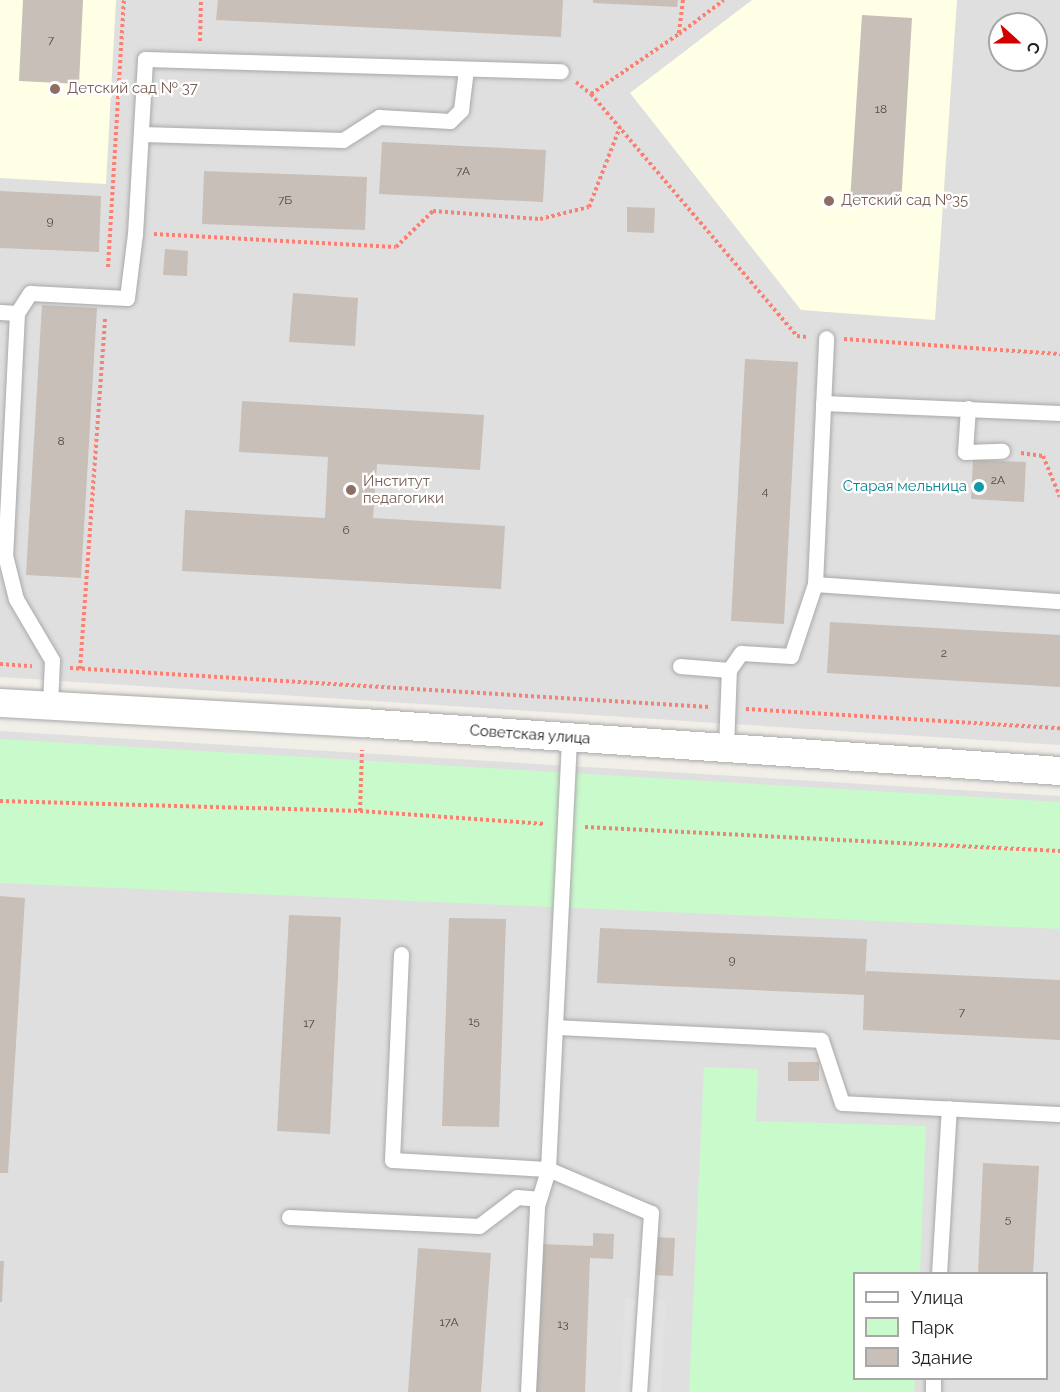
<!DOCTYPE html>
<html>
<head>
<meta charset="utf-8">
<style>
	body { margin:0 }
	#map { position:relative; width:1060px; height:1392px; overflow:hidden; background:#f2efe9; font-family:Raleway,sans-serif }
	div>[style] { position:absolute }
	.residential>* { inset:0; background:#e0dfdf }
	.education>* { inset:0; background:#ffffe5 }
	.park>* { inset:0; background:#c8facc }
	.parking>* { inset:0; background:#e2e2e2 }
	.building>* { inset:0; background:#c7bfb8 }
	.path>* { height:4px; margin-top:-2px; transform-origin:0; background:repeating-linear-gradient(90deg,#fa8072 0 3px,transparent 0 6px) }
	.roads { filter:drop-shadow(0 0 2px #a9a9a9) drop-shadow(0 0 2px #a9a9a9) }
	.lane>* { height:15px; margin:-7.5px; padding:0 7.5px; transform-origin:7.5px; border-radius:7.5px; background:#fff }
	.street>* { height:28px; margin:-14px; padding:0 14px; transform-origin:14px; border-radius:14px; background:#fff }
	.dots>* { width:16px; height:16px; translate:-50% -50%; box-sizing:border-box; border:3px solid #fff; border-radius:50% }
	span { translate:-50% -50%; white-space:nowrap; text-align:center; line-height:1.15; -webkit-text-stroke:4.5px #fff; paint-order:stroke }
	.number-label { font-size:12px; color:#4b4948 }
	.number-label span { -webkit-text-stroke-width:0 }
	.education-label { font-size:15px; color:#785e54 }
	.left { translate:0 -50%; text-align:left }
	.culture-label { font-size:15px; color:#0d838f }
	.right { translate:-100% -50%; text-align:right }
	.street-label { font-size:15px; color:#222 }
	.legend { position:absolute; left:853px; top:1272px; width:195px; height:108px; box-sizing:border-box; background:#fff; border:2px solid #a7a7a7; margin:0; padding:8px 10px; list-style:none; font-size:18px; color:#222 }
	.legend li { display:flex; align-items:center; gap:12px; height:30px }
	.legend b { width:30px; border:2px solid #a7a7a7 }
	.north { position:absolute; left:988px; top:12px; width:60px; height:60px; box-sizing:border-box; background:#fff; border:2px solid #a7a7a7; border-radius:50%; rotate:111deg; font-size:16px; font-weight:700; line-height:24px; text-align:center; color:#222 }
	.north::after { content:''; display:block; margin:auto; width:21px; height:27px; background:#d40000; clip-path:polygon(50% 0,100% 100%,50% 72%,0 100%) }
</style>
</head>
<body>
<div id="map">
	<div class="residential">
		<div style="clip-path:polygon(evenodd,0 0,1060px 0,1060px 745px,0 677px,0 0,1000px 24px,1036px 24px,1036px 60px,1000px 60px,1000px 24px)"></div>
		<div style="clip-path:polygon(evenodd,0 731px,1060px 796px,1060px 1392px,0 1392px,0 731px,854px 1274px,1046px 1274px,1046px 1378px,854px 1378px,854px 1274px)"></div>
	</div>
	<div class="education">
		<div style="clip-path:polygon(0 0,116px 0,106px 184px,0 178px)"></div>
		<div style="clip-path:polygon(752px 0,957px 0,935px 320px,801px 310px,630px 93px)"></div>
	</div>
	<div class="park">
		<div style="clip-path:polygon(0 739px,1060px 802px,1060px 929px,0 883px)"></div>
		<div style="clip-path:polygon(704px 1067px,758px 1069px,756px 1121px,926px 1126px,920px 1273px,854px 1274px,854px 1378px,915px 1379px,914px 1392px,689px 1392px)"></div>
	</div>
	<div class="parking">
		<div style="clip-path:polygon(625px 1298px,666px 1301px,661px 1392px,620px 1392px)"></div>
	</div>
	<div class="building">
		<div style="clip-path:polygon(23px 0,83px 0,79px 84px,19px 81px)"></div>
		<div style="clip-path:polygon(218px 0,563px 0,561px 37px,216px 20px)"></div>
		<div style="clip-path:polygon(593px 0,678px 0,677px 7px,593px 3px)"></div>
		<div style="clip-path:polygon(862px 15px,912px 18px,901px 205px,850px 201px)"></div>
		<div style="clip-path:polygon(382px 142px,546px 150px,543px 202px,379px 194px)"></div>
		<div style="clip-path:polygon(204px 171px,367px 177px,365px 230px,202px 224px)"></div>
		<div style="clip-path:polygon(0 191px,101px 196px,99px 252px,0 248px)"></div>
		<div style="clip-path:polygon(627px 207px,655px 208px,654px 233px,627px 232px)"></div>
		<div style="clip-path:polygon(165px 249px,188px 251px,187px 276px,163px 275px)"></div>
		<div style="clip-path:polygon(293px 293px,358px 298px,355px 346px,289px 342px)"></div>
		<div style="clip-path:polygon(42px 305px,97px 308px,81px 578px,26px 575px)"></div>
		<div style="clip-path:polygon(745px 359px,798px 362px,784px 624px,731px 621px)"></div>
		<div style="clip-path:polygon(242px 401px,484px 415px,480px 470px,377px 464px,373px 518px,505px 526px,501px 589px,182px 571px,185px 510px,325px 518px,328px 457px,239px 452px)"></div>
		<div style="clip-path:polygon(973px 460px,1026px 462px,1024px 502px,971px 499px)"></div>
		<div style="clip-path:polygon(830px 622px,1060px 635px,1060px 687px,827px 673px)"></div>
		<div style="clip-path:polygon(0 896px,25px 898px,8px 1173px,0 1173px)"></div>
		<div style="clip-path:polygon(289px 915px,341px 917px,330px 1134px,277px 1131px)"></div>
		<div style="clip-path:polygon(449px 918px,506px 919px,499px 1127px,442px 1126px)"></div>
		<div style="clip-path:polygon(600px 928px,867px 939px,865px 979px,866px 971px,1060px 980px,1060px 1040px,863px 1030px,864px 995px,597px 983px)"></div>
		<div style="clip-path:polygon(788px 1062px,819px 1062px,819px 1081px,788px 1081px)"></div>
		<div style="clip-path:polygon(983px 1163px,1039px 1166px,1033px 1274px,978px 1274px)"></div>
		<div style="clip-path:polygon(593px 1233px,614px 1234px,613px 1259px,590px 1258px,585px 1392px,535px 1392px,540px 1244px,593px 1246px)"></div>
		<div style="clip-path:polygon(654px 1237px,675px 1238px,673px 1276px,652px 1275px)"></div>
		<div style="clip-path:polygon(418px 1248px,491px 1253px,481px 1392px,408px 1392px)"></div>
		<div style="clip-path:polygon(0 1261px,4px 1261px,2px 1302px,0 1302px)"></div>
	</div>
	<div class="path">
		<div style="left:683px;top:0;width:34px;rotate:97deg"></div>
		<div style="left:679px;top:34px;width:56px;rotate:-37.1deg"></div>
		<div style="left:200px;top:41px;width:41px;rotate:-88.6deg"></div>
		<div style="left:576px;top:82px;width:19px;rotate:39deg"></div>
		<div style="left:591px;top:94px;width:318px;rotate:49.6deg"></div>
		<div style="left:797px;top:336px;width:10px;rotate:6deg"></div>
		<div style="left:591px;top:94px;width:107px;rotate:-34.3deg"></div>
		<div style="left:154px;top:234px;width:242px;rotate:3.1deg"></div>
		<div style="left:396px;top:247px;width:52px;rotate:-44.2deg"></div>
		<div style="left:433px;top:211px;width:107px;rotate:4.3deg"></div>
		<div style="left:540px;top:219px;width:50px;rotate:-13.8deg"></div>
		<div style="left:589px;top:207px;width:86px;rotate:-68.8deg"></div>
		<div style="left:108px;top:267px;width:267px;rotate:-86.6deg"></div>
		<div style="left:844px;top:339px;width:217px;rotate:4deg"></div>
		<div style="left:1021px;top:453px;width:22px;rotate:8deg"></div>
		<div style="left:1043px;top:456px;width:44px;rotate:67.5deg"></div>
		<div style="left:0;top:664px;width:32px;rotate:4deg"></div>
		<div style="left:70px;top:668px;width:640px;rotate:3.49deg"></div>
		<div style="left:80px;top:669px;width:353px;rotate:-85.9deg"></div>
		<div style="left:746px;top:709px;width:315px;rotate:3.5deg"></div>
		<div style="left:0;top:801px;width:360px;rotate:1.6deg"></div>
		<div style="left:360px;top:811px;width:185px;rotate:4deg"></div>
		<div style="left:360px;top:811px;width:61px;rotate:-88.1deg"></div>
		<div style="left:585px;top:827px;width:476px;rotate:2.9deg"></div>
	</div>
	<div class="roads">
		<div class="lane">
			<div style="left:142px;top:134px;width:201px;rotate:1.7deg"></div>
			<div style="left:343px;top:140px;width:43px;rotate:-32.6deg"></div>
			<div style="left:379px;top:117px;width:71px;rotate:3.2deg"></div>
			<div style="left:450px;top:121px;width:16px;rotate:-45deg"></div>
			<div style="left:461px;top:110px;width:41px;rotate:-83deg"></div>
			<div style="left:0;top:312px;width:17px;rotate:3deg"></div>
			<div style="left:17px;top:313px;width:242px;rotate:92.8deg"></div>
			<div style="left:5px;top:555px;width:45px;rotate:76deg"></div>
			<div style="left:16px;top:599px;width:71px;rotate:59.5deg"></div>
			<div style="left:52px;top:660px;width:46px;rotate:92.5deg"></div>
			<div style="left:17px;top:313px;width:24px;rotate:-57deg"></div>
			<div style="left:30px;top:293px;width:97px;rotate:3deg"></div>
			<div style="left:127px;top:298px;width:64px;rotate:-82.9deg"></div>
			<div style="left:135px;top:234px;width:175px;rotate:-86.7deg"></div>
			<div style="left:145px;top:59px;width:416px;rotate:1.7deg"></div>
			<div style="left:823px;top:403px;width:237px;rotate:2.4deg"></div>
			<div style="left:968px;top:408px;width:44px;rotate:93.9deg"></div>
			<div style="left:965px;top:452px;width:37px;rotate:-2deg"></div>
			<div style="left:815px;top:584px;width:246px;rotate:4deg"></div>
			<div style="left:680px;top:666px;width:49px;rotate:4.7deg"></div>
			<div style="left:726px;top:747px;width:77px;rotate:-87.8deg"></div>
			<div style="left:729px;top:670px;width:21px;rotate:-55deg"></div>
			<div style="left:741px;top:653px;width:50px;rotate:3.4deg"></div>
			<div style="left:791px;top:656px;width:76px;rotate:-71.6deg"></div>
			<div style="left:815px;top:584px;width:246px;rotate:-87.4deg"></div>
			<div style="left:401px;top:954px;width:206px;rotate:92.5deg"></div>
			<div style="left:392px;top:1160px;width:156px;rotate:3.3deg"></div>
			<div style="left:548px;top:1169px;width:432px;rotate:-87.2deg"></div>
			<div style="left:555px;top:1027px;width:266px;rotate:2.8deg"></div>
			<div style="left:821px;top:1040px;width:66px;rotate:71.6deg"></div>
			<div style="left:842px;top:1103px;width:218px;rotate:2.9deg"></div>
			<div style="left:289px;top:1217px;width:190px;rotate:2.7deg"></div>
			<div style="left:479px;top:1226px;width:48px;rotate:-37.3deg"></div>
			<div style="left:517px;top:1197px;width:21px;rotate:5deg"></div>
			<div style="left:939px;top:1274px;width:166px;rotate:-86.6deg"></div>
			<div style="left:528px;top:1392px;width:186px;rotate:-87.2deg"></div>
			<div style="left:537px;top:1206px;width:39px;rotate:-73deg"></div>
			<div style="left:548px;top:1169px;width:112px;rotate:23.1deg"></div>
			<div style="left:651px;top:1213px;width:179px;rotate:93.8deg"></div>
			<div style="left:933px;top:1392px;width:14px;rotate:-90deg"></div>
		</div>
		<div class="street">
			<div style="left:0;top:703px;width:364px;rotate:3.2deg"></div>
			<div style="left:363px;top:723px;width:699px;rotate:3.94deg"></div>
		</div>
	</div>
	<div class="dots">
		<div style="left:55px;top:89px;background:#8d6e63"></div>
		<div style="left:829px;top:201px;background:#8d6e63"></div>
		<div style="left:979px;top:487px;background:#0f9aa8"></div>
		<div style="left:351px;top:490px;background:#8d6e63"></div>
	</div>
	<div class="number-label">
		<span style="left:51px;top:41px">7</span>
		<span style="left:881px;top:110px">18</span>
		<span style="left:463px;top:172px">7А</span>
		<span style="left:285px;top:201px">7Б</span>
		<span style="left:50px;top:222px">9</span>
		<span style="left:61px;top:442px">8</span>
		<span style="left:998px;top:481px">2А</span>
		<span style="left:765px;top:492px">4</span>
		<span style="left:346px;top:531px">6</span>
		<span style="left:944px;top:654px">2</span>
		<span style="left:732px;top:961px">9</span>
		<span style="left:962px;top:1013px">7</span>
		<span style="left:474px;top:1022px">15</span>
		<span style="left:309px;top:1024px">17</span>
		<span style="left:1008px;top:1220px">5</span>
		<span style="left:449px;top:1323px">17А</span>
		<span style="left:563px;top:1325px">13</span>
	</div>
	<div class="education-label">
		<span class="left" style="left:67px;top:89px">Детский сад № 37</span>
		<span class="left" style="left:841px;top:201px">Детский сад №35</span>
		<span class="left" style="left:363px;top:490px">Институт<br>педагогики</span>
	</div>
	<div class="culture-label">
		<span class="right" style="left:967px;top:487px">Старая мельница</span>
	</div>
	<div class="street-label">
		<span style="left:530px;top:735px;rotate:4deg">Советская улица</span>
	</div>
	<ul class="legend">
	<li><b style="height:8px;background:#fff"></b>Улица</li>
	<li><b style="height:16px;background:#c8facc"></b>Парк</li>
	<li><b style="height:16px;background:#c7bfb8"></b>Здание</li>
	</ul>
	<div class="north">С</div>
</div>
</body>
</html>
